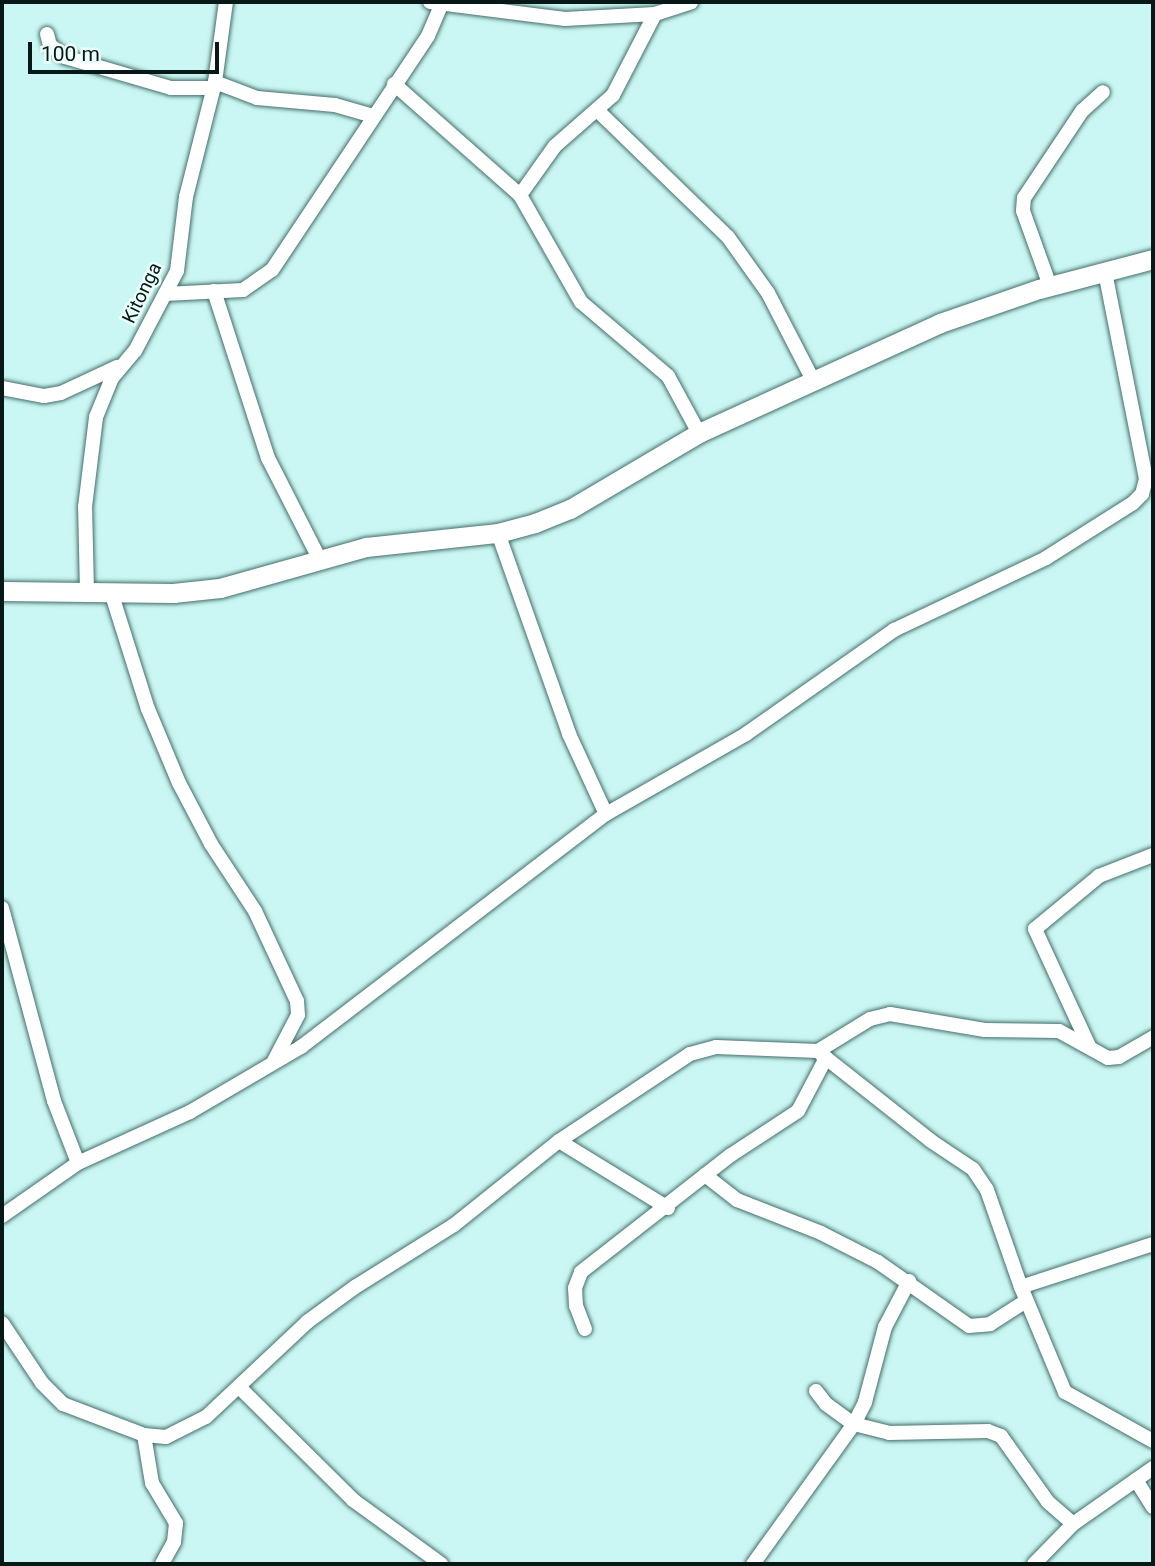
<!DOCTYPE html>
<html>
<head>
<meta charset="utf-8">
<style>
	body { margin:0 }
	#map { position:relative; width:1155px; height:1566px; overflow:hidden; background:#caf7f3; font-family:Roboto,sans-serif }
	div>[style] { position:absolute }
	.roads { filter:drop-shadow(0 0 2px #446e6a) drop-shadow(0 0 2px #446e6a) }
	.street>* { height:14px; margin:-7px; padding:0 7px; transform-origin:7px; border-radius:7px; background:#fff }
	.secondary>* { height:19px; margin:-9.5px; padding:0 9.5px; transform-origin:9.5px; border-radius:9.5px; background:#fff }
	span { translate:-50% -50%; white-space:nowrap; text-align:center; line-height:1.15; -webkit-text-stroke:5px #ecfefc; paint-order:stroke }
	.street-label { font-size:19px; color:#071817 }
	.frame { position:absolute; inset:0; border:4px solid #071817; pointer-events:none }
	.scale { position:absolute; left:28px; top:42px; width:191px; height:32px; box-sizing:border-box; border:4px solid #071817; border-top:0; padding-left:9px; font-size:21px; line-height:24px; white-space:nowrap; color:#071817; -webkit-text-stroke:5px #ecfefc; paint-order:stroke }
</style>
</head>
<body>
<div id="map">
	<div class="roads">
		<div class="street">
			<div style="left:430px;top:2px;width:136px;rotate:7.2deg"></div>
			<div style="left:565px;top:19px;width:90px;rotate:-3.2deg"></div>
			<div style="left:655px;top:14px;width:38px;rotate:-18deg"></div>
			<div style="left:47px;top:34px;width:11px;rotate:75deg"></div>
			<div style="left:50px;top:45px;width:19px;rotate:39deg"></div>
			<div style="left:65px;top:57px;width:110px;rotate:16.3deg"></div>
			<div style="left:171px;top:88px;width:43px"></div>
			<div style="left:215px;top:82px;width:45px;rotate:20.9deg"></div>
			<div style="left:257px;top:98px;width:78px;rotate:5.1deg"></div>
			<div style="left:335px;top:105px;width:37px;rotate:16deg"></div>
			<div style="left:394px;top:84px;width:168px;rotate:41.4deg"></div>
			<div style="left:520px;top:195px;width:123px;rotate:60.3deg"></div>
			<div style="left:581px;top:302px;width:114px;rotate:40.4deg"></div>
			<div style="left:668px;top:376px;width:65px;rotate:61.5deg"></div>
			<div style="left:598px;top:111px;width:181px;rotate:44.1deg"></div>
			<div style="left:728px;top:237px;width:69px;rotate:54.5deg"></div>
			<div style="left:768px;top:293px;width:98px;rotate:62.7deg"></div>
			<div style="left:520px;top:195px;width:60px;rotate:-54.5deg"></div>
			<div style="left:555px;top:146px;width:77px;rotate:-41.3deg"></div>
			<div style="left:613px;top:95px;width:91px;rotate:-62.6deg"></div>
			<div style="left:1050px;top:286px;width:80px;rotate:-109.8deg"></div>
			<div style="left:1023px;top:211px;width:13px;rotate:-86deg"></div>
			<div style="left:1024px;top:198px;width:105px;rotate:-56.3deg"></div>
			<div style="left:1082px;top:111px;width:28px;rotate:-42deg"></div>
			<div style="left:214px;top:291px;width:176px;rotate:72.1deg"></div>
			<div style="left:268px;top:458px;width:112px;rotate:63deg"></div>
			<div style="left:165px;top:294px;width:78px;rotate:-2.9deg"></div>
			<div style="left:243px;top:290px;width:35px;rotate:-35deg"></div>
			<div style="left:272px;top:270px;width:281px;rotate:-56.3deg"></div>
			<div style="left:428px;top:36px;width:33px;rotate:-67deg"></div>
			<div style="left:2px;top:388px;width:43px;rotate:10.8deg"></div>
			<div style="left:44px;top:396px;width:17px;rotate:-10deg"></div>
			<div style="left:61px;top:393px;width:62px;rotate:-24.9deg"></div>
			<div style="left:498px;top:533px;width:213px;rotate:70.5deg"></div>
			<div style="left:569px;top:734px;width:88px;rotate:65.2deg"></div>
			<div style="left:87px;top:592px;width:85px;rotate:-91.3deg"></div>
			<div style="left:85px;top:507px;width:91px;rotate:-83deg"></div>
			<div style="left:96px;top:417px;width:42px;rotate:-67.7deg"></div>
			<div style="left:112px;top:378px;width:35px;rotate:-50deg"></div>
			<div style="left:135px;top:351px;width:90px;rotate:-62.3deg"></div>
			<div style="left:177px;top:271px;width:75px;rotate:-83.1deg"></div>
			<div style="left:186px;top:197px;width:119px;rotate:-75.8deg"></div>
			<div style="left:215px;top:82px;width:81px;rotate:-82.2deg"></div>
			<div style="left:111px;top:592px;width:123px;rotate:72.5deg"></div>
			<div style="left:148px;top:709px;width:80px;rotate:67.3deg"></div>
			<div style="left:179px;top:783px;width:69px;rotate:62.3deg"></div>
			<div style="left:211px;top:844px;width:80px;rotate:56.7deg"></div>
			<div style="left:255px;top:911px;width:99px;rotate:65deg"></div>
			<div style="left:297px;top:1001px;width:14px;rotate:86deg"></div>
			<div style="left:298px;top:1015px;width:52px;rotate:117.6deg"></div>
			<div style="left:2px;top:908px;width:200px;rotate:74.9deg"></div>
			<div style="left:54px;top:1101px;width:66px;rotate:68.8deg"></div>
			<div style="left:1089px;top:1046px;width:129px;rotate:-114.8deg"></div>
			<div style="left:1035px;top:929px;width:83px;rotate:-39.6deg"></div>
			<div style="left:1099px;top:876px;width:58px;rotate:-21.3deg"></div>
			<div style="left:821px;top:1054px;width:140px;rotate:38.3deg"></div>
			<div style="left:931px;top:1141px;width:50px;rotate:33.7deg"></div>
			<div style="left:973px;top:1169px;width:25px;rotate:56deg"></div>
			<div style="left:987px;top:1190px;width:103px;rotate:70.7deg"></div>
			<div style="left:559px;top:1141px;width:128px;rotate:31.6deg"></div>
			<div style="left:705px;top:1175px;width:41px;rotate:38deg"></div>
			<div style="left:737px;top:1200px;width:90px;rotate:21.4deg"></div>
			<div style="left:821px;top:1233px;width:64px;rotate:27deg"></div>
			<div style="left:878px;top:1262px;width:111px;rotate:35.1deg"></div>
			<div style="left:969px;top:1326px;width:21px;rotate:-5deg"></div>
			<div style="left:990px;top:1324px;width:43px;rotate:-32.6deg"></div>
			<div style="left:2px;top:1216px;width:93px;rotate:-34.9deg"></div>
			<div style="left:78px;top:1163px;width:123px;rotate:-24.5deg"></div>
			<div style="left:190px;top:1112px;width:129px;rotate:-30.4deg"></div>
			<div style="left:301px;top:1047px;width:384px;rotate:-37.4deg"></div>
			<div style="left:606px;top:814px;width:161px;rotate:-29.7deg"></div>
			<div style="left:746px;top:734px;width:181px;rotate:-35.1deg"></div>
			<div style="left:894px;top:630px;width:168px;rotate:-25.3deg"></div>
			<div style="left:1046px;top:558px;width:103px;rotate:-32.3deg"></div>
			<div style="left:1133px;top:503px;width:13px;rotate:-45deg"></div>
			<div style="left:1142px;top:494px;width:16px;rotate:-75deg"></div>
			<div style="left:1146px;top:479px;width:212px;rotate:-101.2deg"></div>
			<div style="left:1153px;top:1244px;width:139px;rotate:162deg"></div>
			<div style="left:1021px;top:1287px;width:114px;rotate:67.3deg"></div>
			<div style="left:1065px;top:1392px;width:101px;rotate:29.1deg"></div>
			<div style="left:2px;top:1323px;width:72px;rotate:56.3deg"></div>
			<div style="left:42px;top:1383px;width:30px;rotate:45deg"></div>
			<div style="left:63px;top:1404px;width:87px;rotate:20.9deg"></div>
			<div style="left:144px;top:1435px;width:22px;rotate:5deg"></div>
			<div style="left:166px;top:1437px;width:45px;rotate:-26.6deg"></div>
			<div style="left:206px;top:1417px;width:139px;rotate:-43.2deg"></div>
			<div style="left:307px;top:1322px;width:59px;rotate:-36.1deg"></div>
			<div style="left:355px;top:1287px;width:117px;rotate:-32.1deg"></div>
			<div style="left:454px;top:1225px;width:134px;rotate:-38.7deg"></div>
			<div style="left:559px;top:1141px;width:157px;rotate:-33.6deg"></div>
			<div style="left:690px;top:1054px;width:27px;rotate:-15deg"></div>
			<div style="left:716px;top:1047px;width:102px;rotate:2.2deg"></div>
			<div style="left:818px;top:1051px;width:61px;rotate:-31.6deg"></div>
			<div style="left:870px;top:1019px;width:21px;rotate:-14deg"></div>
			<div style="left:890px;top:1014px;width:96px;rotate:9.6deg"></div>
			<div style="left:985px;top:1030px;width:74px;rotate:0.8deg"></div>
			<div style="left:1059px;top:1031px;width:56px;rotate:28.9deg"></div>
			<div style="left:1108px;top:1058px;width:11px;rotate:-5deg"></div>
			<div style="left:1119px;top:1057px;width:39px;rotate:-30deg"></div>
			<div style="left:585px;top:1329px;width:25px;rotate:-111deg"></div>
			<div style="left:576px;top:1306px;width:18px;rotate:-93deg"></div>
			<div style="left:575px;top:1288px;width:17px;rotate:-69deg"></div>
			<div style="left:581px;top:1272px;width:190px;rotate:-38deg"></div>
			<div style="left:731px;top:1155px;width:80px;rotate:-33.3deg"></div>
			<div style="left:798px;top:1111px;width:60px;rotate:-62.2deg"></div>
			<div style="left:240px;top:1388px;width:159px;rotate:44.7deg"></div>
			<div style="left:353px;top:1500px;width:109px;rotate:36deg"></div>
			<div style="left:816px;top:1391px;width:16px;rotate:52deg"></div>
			<div style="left:826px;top:1404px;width:34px;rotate:36deg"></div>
			<div style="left:854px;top:1424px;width:36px;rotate:14deg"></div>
			<div style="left:889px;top:1433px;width:99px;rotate:-1.2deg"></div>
			<div style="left:988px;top:1431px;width:14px;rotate:21deg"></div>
			<div style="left:1001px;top:1436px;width:81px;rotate:54.5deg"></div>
			<div style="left:1048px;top:1502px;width:33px;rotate:41deg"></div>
			<div style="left:144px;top:1435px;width:49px;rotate:80.5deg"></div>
			<div style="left:152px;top:1483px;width:47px;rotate:59deg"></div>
			<div style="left:176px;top:1523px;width:19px;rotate:96deg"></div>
			<div style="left:174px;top:1542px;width:25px;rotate:119deg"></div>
			<div style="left:1136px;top:1480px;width:32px;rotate:58deg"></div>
			<div style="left:753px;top:1564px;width:173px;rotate:-54.2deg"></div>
			<div style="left:854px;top:1424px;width:25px;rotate:-63deg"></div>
			<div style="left:865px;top:1402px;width:78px;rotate:-75.1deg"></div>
			<div style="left:885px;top:1327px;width:52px;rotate:-62.4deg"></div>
			<div style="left:1034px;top:1564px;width:56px;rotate:-45.7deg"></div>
			<div style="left:1073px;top:1524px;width:98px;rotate:-35deg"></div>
		</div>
		<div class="secondary">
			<div style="left:2px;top:591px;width:171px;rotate:0.7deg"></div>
			<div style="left:173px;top:593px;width:47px;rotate:-6.1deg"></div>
			<div style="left:220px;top:588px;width:152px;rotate:-15.7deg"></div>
			<div style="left:366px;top:547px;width:133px;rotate:-6.1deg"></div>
			<div style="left:498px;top:533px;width:38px;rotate:-15deg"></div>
			<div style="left:535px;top:523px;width:38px;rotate:-22deg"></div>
			<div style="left:570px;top:509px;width:150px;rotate:-30.5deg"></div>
			<div style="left:699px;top:433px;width:265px;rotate:-24.5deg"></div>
			<div style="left:940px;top:323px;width:105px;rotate:-19deg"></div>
			<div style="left:1039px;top:289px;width:118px;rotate:-14.7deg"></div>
		</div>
	</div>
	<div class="street-label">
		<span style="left:142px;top:293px;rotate:-64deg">Kitonga</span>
	</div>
	<div class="frame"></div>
	<div class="scale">100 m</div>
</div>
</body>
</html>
